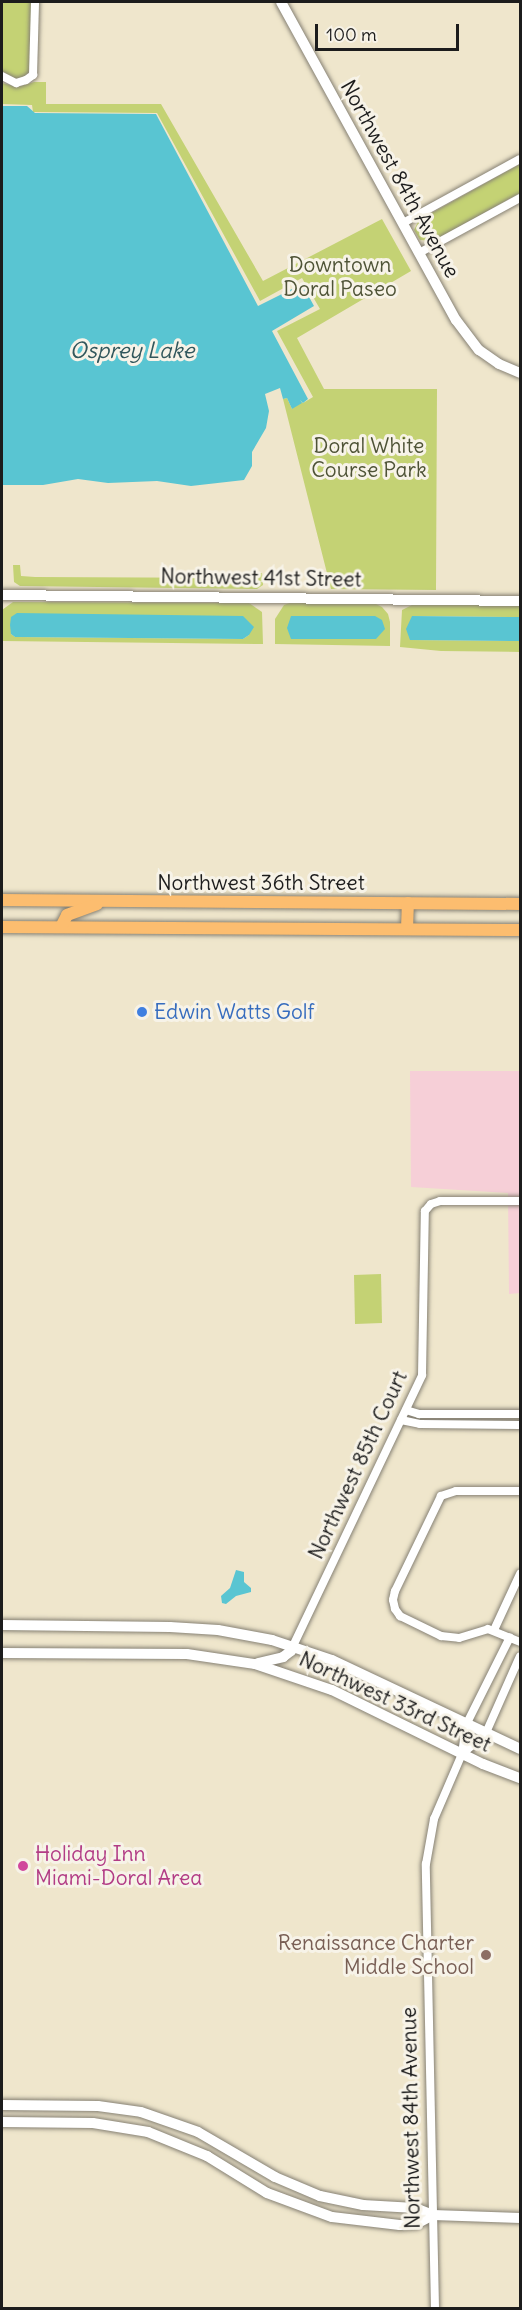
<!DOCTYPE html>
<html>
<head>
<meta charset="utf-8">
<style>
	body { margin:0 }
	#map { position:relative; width:522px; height:2310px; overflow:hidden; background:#efe6cc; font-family:Delius,sans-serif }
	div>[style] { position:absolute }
	.built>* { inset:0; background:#f6cfd7 }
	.green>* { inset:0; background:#c4d274 }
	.water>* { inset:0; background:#59c5d2 }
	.roads { filter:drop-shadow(0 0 2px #868174) drop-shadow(0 0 2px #868174) }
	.minor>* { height:8px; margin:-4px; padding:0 4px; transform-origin:4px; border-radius:4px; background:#fff }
	.tertiary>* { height:10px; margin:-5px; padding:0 5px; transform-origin:5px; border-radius:5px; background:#fff }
	.primary>* { height:12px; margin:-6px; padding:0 6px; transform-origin:6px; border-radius:6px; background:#fcbd6f }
	.dots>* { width:16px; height:16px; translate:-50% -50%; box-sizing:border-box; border:3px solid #f7f3e8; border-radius:50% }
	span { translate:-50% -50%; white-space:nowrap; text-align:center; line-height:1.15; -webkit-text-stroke:6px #f7f3e8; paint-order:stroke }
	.street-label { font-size:21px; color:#1c1c1c }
	.park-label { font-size:21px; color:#4e5336 }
	.shop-label { font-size:21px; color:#366cbe }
	.left { translate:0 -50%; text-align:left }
	.hotel-label { font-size:21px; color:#b23c85 }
	.education-label { font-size:21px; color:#785e54 }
	.right { translate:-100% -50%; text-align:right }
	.water-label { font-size:22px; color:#31575c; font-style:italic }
	.frame { position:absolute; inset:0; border:3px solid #1c1c1c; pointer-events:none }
	.scale { position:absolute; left:315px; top:24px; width:144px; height:27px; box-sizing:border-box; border:3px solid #1c1c1c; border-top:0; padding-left:8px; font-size:18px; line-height:21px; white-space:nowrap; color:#1c1c1c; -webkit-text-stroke:4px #f7f3e8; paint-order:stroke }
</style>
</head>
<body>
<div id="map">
	<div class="built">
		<div style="clip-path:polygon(410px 1071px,520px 1071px,520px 1293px,509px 1294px,508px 1193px,411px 1187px)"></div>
	</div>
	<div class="green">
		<div style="clip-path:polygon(2px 2px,31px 2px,31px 68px,26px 76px,16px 79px,2px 71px)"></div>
		<div style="clip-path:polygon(34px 82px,46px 82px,46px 104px,161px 104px,263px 281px,382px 219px,411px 271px,297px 338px,324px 389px,437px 389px,436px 590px,331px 589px,283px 399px,287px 398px,292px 409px,299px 400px,303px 403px,313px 397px,277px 331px,320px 309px,302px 278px,260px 301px,157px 113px,33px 112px,32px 105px,2px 104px,2px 83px,18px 87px)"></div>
		<div style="clip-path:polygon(520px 164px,520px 193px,433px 241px,420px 240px,414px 230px,419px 220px)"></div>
		<div style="clip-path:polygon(13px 565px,20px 565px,21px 576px,35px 577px,254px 578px,255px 573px,262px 573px,263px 585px,257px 589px,20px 586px,14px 582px)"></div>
		<div style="clip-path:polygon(evenodd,13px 602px,249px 603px,262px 612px,263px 644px,2px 641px,2px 610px,13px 602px,11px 617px,249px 635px,243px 639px,15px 637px,11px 634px,11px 617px)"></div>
		<div style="clip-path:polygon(292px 602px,374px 603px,382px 607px,388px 614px,390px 622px,390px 646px,275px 644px,275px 619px,284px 605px)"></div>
		<div style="clip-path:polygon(416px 603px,520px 604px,520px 617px,413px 616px,410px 640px,520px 641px,520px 652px,441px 651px,400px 647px,402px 610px)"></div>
		<div style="clip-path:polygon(381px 1274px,382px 1323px,355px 1324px,354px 1275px)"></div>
	</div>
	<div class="water">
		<div style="clip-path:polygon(2px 106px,27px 106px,35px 113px,156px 114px,258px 306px,302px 284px,314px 306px,272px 331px,308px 399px,303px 403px,300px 400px,302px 403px,292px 409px,287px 398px,283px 399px,280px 388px,265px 394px,269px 411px,266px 428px,252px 452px,252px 466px,244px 480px,191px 486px,157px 481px,108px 483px,78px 479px,43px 485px,2px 485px)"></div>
		<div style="clip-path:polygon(17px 613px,243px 616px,254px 627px,249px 635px,243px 639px,15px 637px,11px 634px,10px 625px,11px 617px)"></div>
		<div style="clip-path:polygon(291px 616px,375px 616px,382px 620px,385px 629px,376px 639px,291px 639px,287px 628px)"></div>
		<div style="clip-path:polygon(412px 616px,520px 617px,520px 641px,410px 640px,406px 629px)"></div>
		<div style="clip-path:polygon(236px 1570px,244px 1572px,244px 1582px,251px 1588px,251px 1592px,236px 1596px,226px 1604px,222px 1603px,221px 1596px,230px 1588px)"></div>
	</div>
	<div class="roads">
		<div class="minor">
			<div style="left:2px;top:76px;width:16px;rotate:27deg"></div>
			<div style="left:16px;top:83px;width:10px;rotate:-17deg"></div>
			<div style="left:26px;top:80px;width:9px;rotate:-36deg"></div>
			<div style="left:33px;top:75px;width:73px;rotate:-88.4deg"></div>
			<div style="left:403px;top:223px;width:133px;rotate:-28.7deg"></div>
			<div style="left:419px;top:253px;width:115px;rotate:-28.6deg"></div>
			<div style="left:406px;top:1410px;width:14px;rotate:17deg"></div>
			<div style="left:419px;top:1414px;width:101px"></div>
			<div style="left:401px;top:1420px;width:19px;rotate:12deg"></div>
			<div style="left:420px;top:1424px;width:100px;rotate:0.6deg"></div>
			<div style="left:520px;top:1491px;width:64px;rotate:180deg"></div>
			<div style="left:456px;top:1491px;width:16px;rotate:162deg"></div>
			<div style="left:441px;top:1496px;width:106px;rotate:115.8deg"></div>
			<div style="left:395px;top:1591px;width:9px;rotate:103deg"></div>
			<div style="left:393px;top:1600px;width:9px;rotate:77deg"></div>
			<div style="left:395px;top:1609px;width:9px;rotate:54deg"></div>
			<div style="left:400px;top:1616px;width:46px;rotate:26deg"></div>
			<div style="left:441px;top:1636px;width:18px;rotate:6deg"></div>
			<div style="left:459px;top:1638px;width:30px;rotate:-17deg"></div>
			<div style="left:488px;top:1629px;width:35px;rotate:22deg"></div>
			<div style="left:494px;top:1630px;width:62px;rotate:-65.1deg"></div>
			<div style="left:293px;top:1646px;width:300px;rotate:-64.5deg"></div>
			<div style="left:422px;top:1375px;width:164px;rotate:-89deg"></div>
			<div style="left:425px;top:1211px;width:9px;rotate:-49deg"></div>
			<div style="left:431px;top:1204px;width:9px;rotate:-18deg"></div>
			<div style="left:440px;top:1201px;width:80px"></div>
			<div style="left:462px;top:1754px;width:30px;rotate:-40deg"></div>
			<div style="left:485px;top:1735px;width:86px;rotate:-66.1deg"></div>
			<div style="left:435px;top:2308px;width:444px;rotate:-91.2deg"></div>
			<div style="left:426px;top:1864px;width:46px;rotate:-79.9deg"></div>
			<div style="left:434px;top:1819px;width:71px;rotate:-66.7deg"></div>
			<div style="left:462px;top:1754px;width:29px;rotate:-82deg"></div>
			<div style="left:466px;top:1725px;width:98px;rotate:-63.4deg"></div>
		</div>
		<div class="tertiary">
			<div style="left:281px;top:2px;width:363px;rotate:61.2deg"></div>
			<div style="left:456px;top:320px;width:38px;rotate:53deg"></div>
			<div style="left:479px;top:350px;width:24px;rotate:35deg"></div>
			<div style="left:499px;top:364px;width:23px;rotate:23deg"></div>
			<div style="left:2px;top:595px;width:518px;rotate:0.66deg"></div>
			<div style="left:2px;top:1625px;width:168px;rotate:0.7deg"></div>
			<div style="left:170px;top:1627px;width:48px;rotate:3.6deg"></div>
			<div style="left:218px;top:1630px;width:55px;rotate:10.5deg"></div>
			<div style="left:272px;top:1640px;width:63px;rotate:18.4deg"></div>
			<div style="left:332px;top:1660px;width:208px;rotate:25.3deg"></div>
			<div style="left:2px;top:1653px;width:185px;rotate:0.3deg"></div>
			<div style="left:187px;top:1654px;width:69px;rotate:8.4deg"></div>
			<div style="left:255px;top:1664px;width:81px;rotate:18.7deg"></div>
			<div style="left:332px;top:1690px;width:168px;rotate:26.1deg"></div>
			<div style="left:483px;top:1764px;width:40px;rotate:21deg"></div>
			<div style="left:258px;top:1663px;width:26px;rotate:-13deg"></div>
			<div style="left:283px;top:1657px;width:10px;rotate:-37deg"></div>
			<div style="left:291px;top:1651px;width:5px;rotate:-68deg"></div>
			<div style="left:2px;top:2105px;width:96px;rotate:0.6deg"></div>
			<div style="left:98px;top:2106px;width:43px;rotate:7.9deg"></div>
			<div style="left:141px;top:2112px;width:60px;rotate:19.3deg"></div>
			<div style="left:198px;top:2132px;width:89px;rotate:30.3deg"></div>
			<div style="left:275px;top:2177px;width:49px;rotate:22.9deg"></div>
			<div style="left:320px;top:2196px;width:44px;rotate:11.8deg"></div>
			<div style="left:363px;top:2205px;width:52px;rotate:3.3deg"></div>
			<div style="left:415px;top:2208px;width:19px;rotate:21deg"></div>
			<div style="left:433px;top:2215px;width:87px;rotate:2deg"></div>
			<div style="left:2px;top:2122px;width:91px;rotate:0.6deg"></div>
			<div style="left:93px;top:2123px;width:56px;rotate:9.3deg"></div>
			<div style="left:148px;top:2132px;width:64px;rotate:22.1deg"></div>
			<div style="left:207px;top:2156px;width:70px;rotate:31.7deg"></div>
			<div style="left:267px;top:2193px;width:69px;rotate:20.3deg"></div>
			<div style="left:332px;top:2217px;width:68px;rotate:6.7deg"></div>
			<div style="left:400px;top:2225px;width:16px;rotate:-4deg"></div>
			<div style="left:416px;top:2224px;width:19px;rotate:-28deg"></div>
		</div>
		<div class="primary">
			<div style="left:2px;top:900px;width:518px;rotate:0.44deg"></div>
			<div style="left:2px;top:927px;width:518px;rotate:0.33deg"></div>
			<div style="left:61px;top:927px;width:13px;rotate:-63deg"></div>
			<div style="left:67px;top:915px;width:32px;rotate:-20deg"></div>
			<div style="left:407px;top:929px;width:26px;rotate:-88deg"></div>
		</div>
	</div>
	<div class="dots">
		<div style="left:142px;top:1012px;background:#3f7fe0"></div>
		<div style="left:23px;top:1866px;background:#d1479c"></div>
		<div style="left:486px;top:1955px;background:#8d6e63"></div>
	</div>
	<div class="street-label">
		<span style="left:400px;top:179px;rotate:61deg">Northwest 84th Avenue</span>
		<span style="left:261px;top:578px;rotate:1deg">Northwest 41st Street</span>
		<span style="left:261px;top:883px">Northwest 36th Street</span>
		<span style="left:358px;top:1465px;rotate:-65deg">Northwest 85th Court</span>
		<span style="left:395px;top:1702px;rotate:25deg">Northwest 33rd Street</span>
		<span style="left:411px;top:2118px;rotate:-91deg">Northwest 84th Avenue</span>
	</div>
	<div class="park-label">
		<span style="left:340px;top:277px">Downtown<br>Doral Paseo</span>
		<span style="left:369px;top:458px">Doral White<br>Course Park</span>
	</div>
	<div class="shop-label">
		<span class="left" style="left:154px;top:1012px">Edwin Watts Golf</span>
	</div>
	<div class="hotel-label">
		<span class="left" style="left:35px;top:1866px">Holiday Inn<br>Miami-Doral Area</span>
	</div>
	<div class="education-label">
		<span class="right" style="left:474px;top:1955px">Renaissance Charter<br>Middle School</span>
	</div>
	<div class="water-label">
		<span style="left:132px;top:351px">Osprey Lake</span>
	</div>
	<div class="frame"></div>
	<div class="scale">100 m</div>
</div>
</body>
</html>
